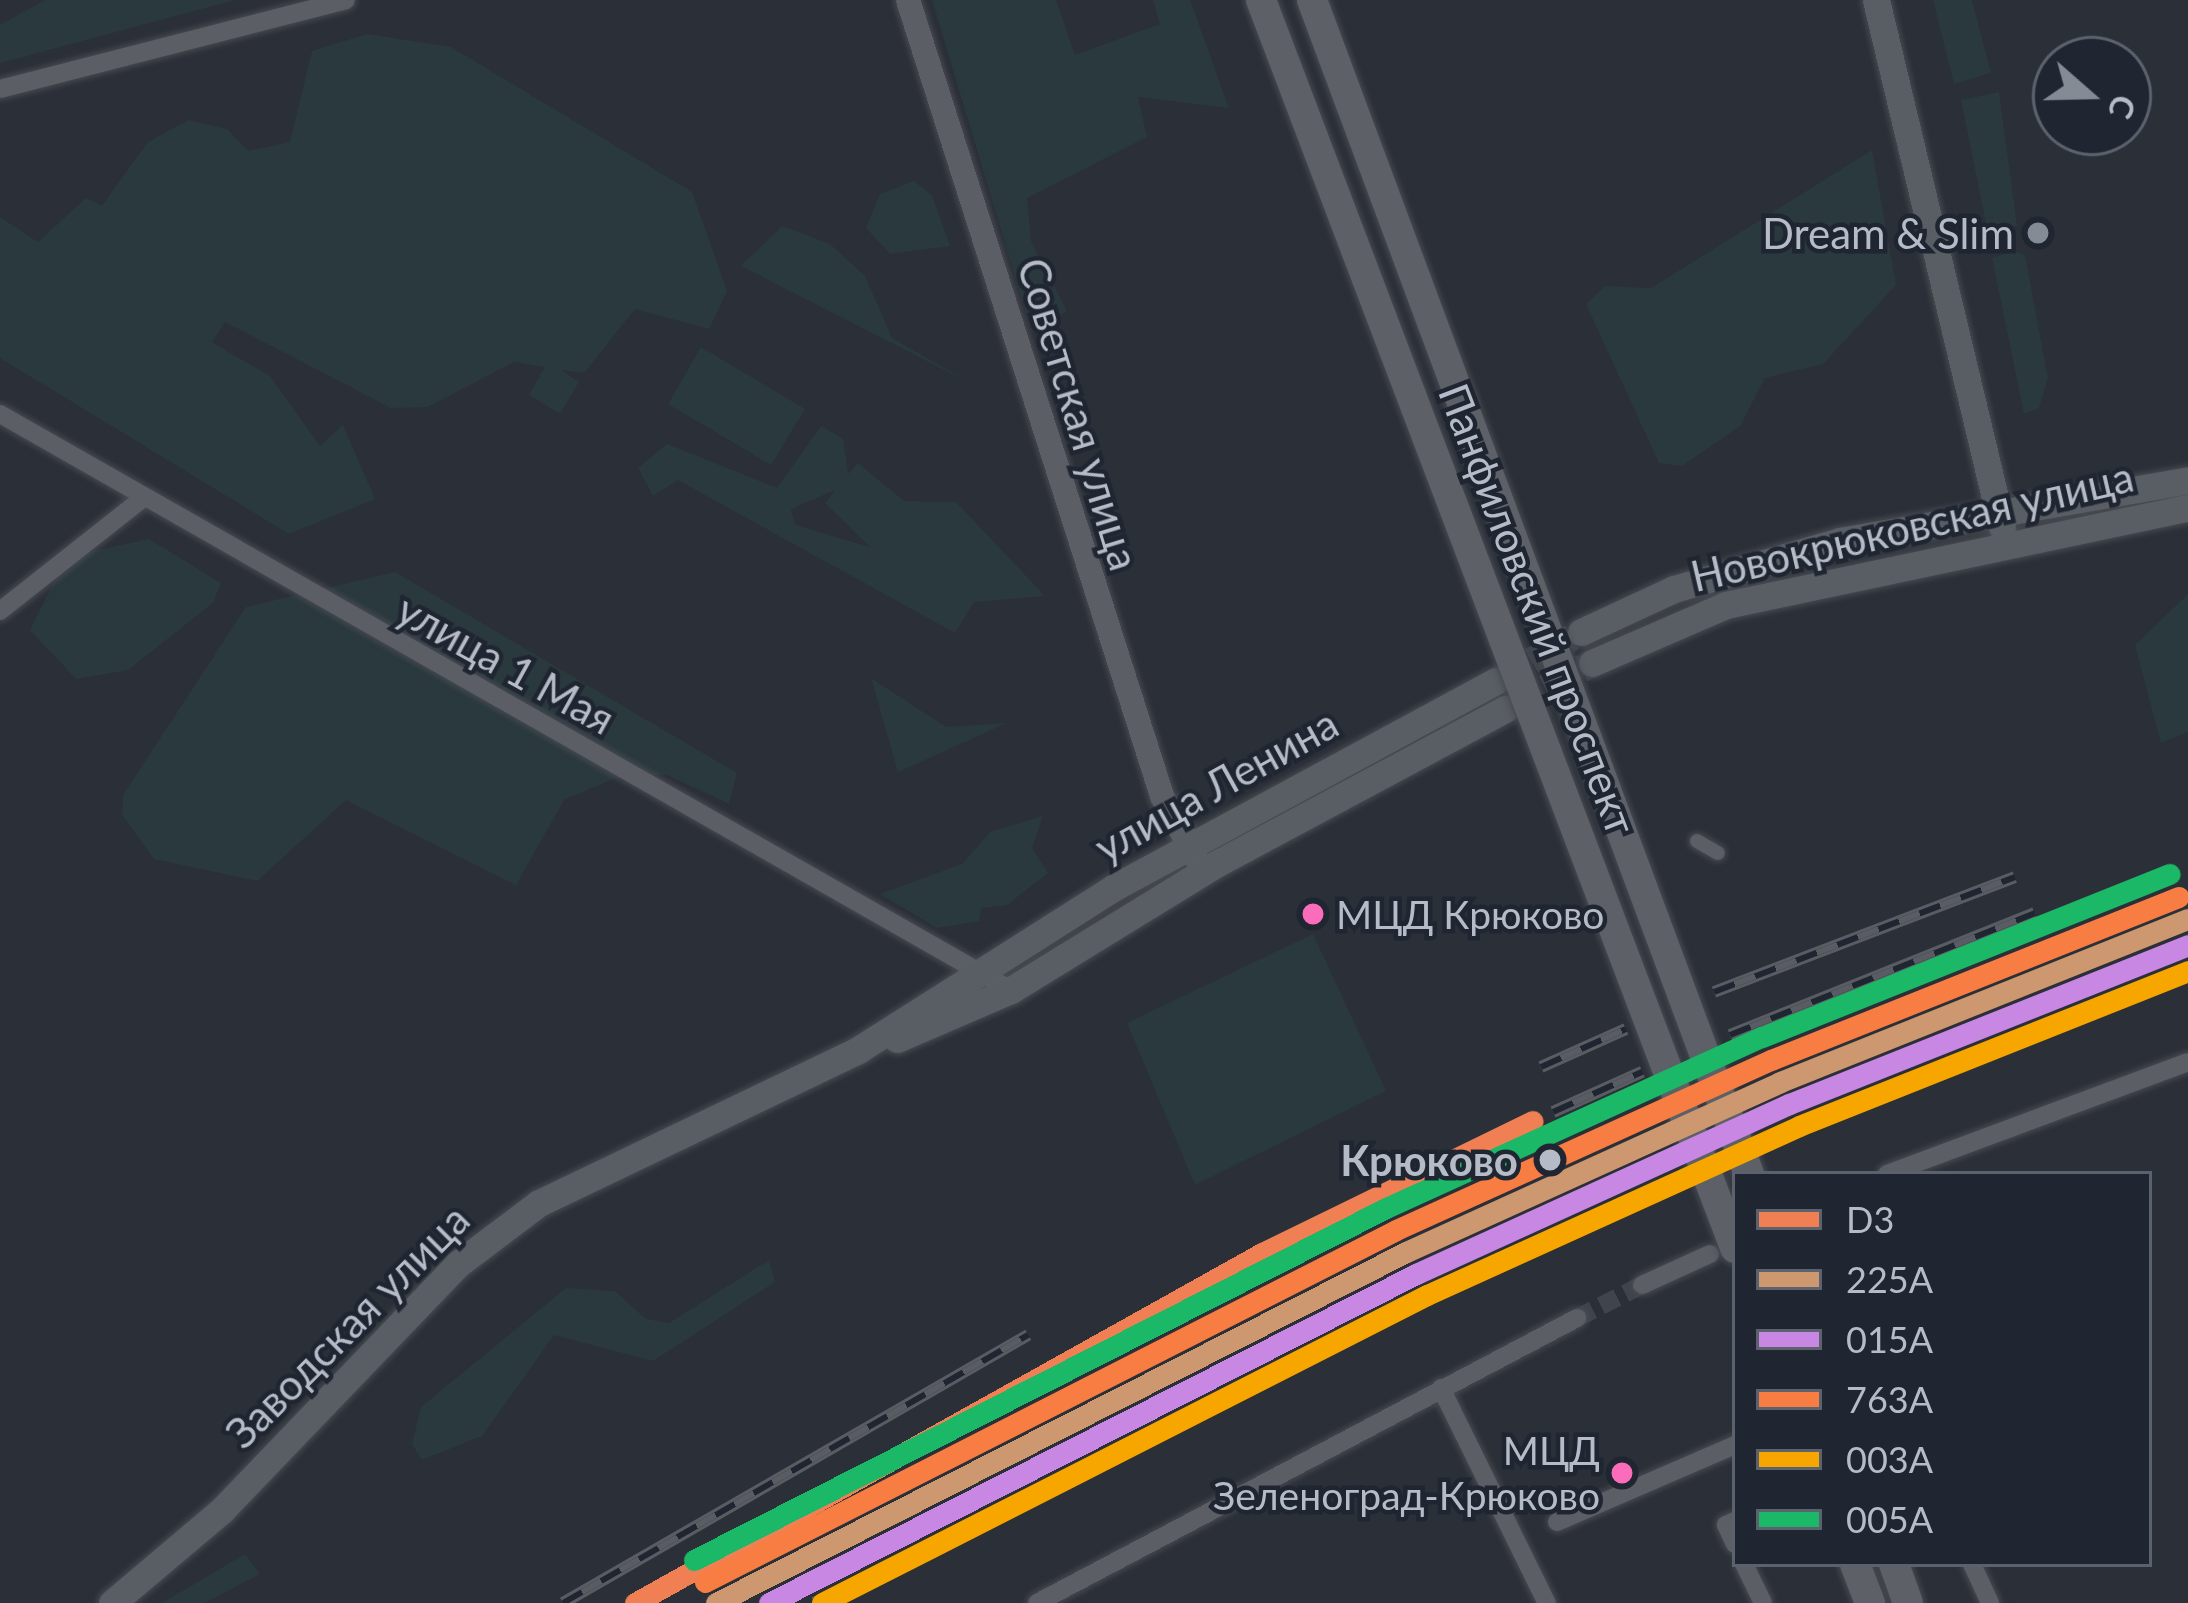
<!DOCTYPE html>
<html>
<head>
<meta charset="utf-8">
<style>
	body { margin:0 }
	#map { position:relative; width:2188px; height:1603px; overflow:hidden; background:#2b2f37; font-family:Lato,sans-serif }
	div>[style] { position:absolute }
	.green>* { inset:0; background:#29393d }
	.minor-tunnel>* { height:18px; margin-top:-9px; transform-origin:0; background:repeating-linear-gradient(90deg,#40444d 0 18px,transparent 0 27px) }
	.secondary-tunnel>* { height:27px; margin-top:-13.5px; transform-origin:0; background:repeating-linear-gradient(90deg,#40444d 0 27px,transparent 0 41px) }
	.roads { filter:drop-shadow(0 0 3px #474a50) drop-shadow(0 0 3px #474a50) }
	.pedestrian>* { height:14px; margin:-7px; padding:0 7px; transform-origin:7px; border-radius:7px; background:#5b5e65 }
	.minor>* { height:18px; margin:-9px; padding:0 9px; transform-origin:9px; border-radius:9px; background:#5b5e65 }
	.tertiary>* { height:24px; margin:-12px; padding:0 12px; transform-origin:12px; border-radius:12px; background:#5b5e65 }
	.secondary>* { height:27px; margin:-13.5px; padding:0 13.5px; transform-origin:13.5px; border-radius:13.5px; background:#595d64 }
	.primary>* { height:30px; margin:-15px; padding:0 15px; transform-origin:15px; border-radius:15px; background:#5d6067 }
	.rail>* { height:12px; margin-top:-6px; transform-origin:0; background:repeating-linear-gradient(90deg,#1f2531 0 22px,#595d63 0 44px); box-sizing:border-box; border-block:3px solid #595d63 }
	.bridges { filter:drop-shadow(0 0 3px #464a51) drop-shadow(0 0 3px #464a51) }
	.primary-bridge>* { height:30px; margin:-15px; padding:0 15px; transform-origin:15px; border-radius:15px; background:#5d6067 }
	.rail-1>* { height:21px; margin:-10.5px; padding:0 10.5px; transform-origin:10.5px; border-radius:10.5px; background:#f08054 }
	.rail-2>* { height:21px; margin:-10.5px; padding:0 10.5px; transform-origin:10.5px; border-radius:10.5px; background:#cd976f }
	.rail-3>* { height:21px; margin:-10.5px; padding:0 10.5px; transform-origin:10.5px; border-radius:10.5px; background:#c787e3 }
	.rail-4>* { height:21px; margin:-10.5px; padding:0 10.5px; transform-origin:10.5px; border-radius:10.5px; background:#f77d43 }
	.rail-5>* { height:21px; margin:-10.5px; padding:0 10.5px; transform-origin:10.5px; border-radius:10.5px; background:#f7a600 }
	.rail-6>* { height:21px; margin:-10.5px; padding:0 10.5px; transform-origin:10.5px; border-radius:10.5px; background:#1ab867 }
	.dots>* { width:33px; height:33px; translate:-50% -50%; box-sizing:border-box; border:6px solid #1f2531; border-radius:50% }
	span { translate:-50% -50%; white-space:nowrap; text-align:center; line-height:1.15; -webkit-text-stroke:9px #1f2531; paint-order:stroke }
	.bus-label { font-size:39px; color:#b6bcc7 }
	.left { translate:0 -50%; text-align:left }
	.right { translate:-100% -50%; text-align:right }
	.poi-label { font-size:42px; color:#b6bcc7 }
	.street-label { font-size:42px; color:#b6bcc7 }
	.stop-label { font-size:42px; color:#b6bcc7; font-weight:700 }
	.legend { position:absolute; left:1732px; top:1171px; width:420px; height:396px; box-sizing:border-box; background:#1f2531; border:3px solid #5b616d; margin:0; padding:15px 21px; list-style:none; font-size:36px; color:#b6bcc7 }
	.legend li { display:flex; align-items:center; gap:24px; height:60px }
	.legend b { width:60px; border:3px solid #5b616d }
	.north { position:absolute; left:2032px; top:36px; width:120px; height:120px; box-sizing:border-box; background:#1f2531; border:3px solid #5b616d; border-radius:50%; rotate:110deg; font-size:33px; font-weight:700; line-height:48px; text-align:center; color:#b6bcc7 }
	.north::after { content:''; display:block; margin:auto; width:42px; height:54px; background:#858b95; clip-path:polygon(50% 0,100% 100%,50% 72%,0 100%) }
</style>
</head>
<body>
<div id="map">
	<div class="green">
		<div style="clip-path:polygon(45px 0,235px 0,0 63px,0 25px)"></div>
		<div style="clip-path:polygon(932px 0,1056px 0,1075px 55px,1160px 24px,1153px 0,1190px 0,1229px 108px,1138px 97px,1147px 137px,1027px 198px,1031px 241px,1067px 311px,1032px 333px)"></div>
		<div style="clip-path:polygon(1933px 0,1972px 0,1991px 73px,1954px 84px)"></div>
		<div style="clip-path:polygon(367px 34px,451px 47px,692px 192px,727px 291px,709px 329px,635px 309px,584px 373px,561px 370px,579px 382px,560px 414px,529px 395px,545px 367px,514px 362px,428px 407px,391px 408px,225px 322px,212px 342px,189px 329px,270px 376px,320px 446px,343px 425px,375px 499px,289px 534px,0 358px,0 217px,38px 242px,86px 198px,102px 206px,148px 142px,188px 120px,227px 129px,248px 151px,290px 142px,312px 51px)"></div>
		<div style="clip-path:polygon(1999px 92px,2017px 226px,1988px 233px,1961px 100px)"></div>
		<div style="clip-path:polygon(1872px 150px,1896px 285px,1823px 364px,1765px 378px,1740px 426px,1682px 466px,1659px 463px,1586px 304px,1605px 286px,1651px 288px)"></div>
		<div style="clip-path:polygon(914px 181px,932px 195px,950px 246px,890px 254px,866px 228px,880px 194px)"></div>
		<div style="clip-path:polygon(782px 226px,830px 244px,865px 276px,892px 338px,972px 384px,741px 266px)"></div>
		<div style="clip-path:polygon(2014px 251px,2025px 255px,2048px 378px,2039px 408px,2024px 414px,1992px 258px)"></div>
		<div style="clip-path:polygon(701px 347px,805px 409px,771px 465px,668px 404px)"></div>
		<div style="clip-path:polygon(evenodd,821px 426px,843px 439px,848px 474px,858px 463px,904px 501px,956px 502px,1045px 596px,974px 602px,955px 633px,678px 480px,653px 496px,638px 468px,667px 444px,777px 488px,821px 426px,835px 490px,825px 503px,870px 547px,795px 525px,791px 509px,835px 490px)"></div>
		<div style="clip-path:polygon(149px 539px,221px 583px,213px 603px,128px 670px,76px 679px,30px 630px,54px 582px,83px 553px)"></div>
		<div style="clip-path:polygon(395px 572px,737px 773px,729px 804px,667px 775px,620px 776px,564px 800px,516px 885px,346px 800px,257px 881px,154px 859px,122px 815px,123px 795px,246px 607px)"></div>
		<div style="clip-path:polygon(2188px 594px,2188px 732px,2161px 743px,2135px 645px)"></div>
		<div style="clip-path:polygon(871px 678px,946px 727px,1007px 723px,898px 772px)"></div>
		<div style="clip-path:polygon(1043px 816px,1032px 848px,1048px 873px,1007px 905px,981px 908px,979px 921px,937px 928px,880px 894px,962px 864px,990px 832px)"></div>
		<div style="clip-path:polygon(1313px 934px,1386px 1091px,1195px 1185px,1127px 1023px)"></div>
		<div style="clip-path:polygon(769px 1260px,775px 1282px,653px 1361px,554px 1335px,482px 1436px,422px 1460px,412px 1444px,421px 1407px,566px 1288px,615px 1291px,646px 1319px,669px 1323px)"></div>
		<div style="clip-path:polygon(245px 1554px,260px 1574px,205px 1603px,162px 1603px)"></div>
	</div>
	<div class="minor-tunnel">
		<div style="left:1577px;top:1318px;width:73px;rotate:-26.9deg"></div>
	</div>
	<div class="secondary-tunnel">
		<div style="left:1496px;top:681px;width:88px;rotate:-30.1deg"></div>
		<div style="left:1509px;top:707px;width:94px;rotate:-27.9deg"></div>
	</div>
	<div class="roads">
		<div class="pedestrian">
			<div style="left:1697px;top:841px;width:24px;rotate:30deg"></div>
		</div>
		<div class="minor">
			<div style="left:0;top:89px;width:357px;rotate:-14.4deg"></div>
			<div style="left:0;top:414px;width:1164px;rotate:29.67deg"></div>
			<div style="left:0;top:611px;width:181px;rotate:-38.3deg"></div>
			<div style="left:1887px;top:1174px;width:321px;rotate:-20.4deg"></div>
			<div style="left:1642px;top:1285px;width:75px;rotate:-24.5deg"></div>
			<div style="left:1441px;top:1388px;width:240px;rotate:63.8deg"></div>
			<div style="left:1735px;top:1521px;width:10px;rotate:156deg"></div>
			<div style="left:1726px;top:1525px;width:21px;rotate:65deg"></div>
			<div style="left:1557px;top:1522px;width:194px;rotate:-23.4deg"></div>
			<div style="left:1744px;top:1564px;width:43px;rotate:64deg"></div>
			<div style="left:1972px;top:1564px;width:43px;rotate:65.2deg"></div>
			<div style="left:1037px;top:1603px;width:611px;rotate:-27.82deg"></div>
		</div>
		<div class="tertiary">
			<div style="left:908px;top:0;width:836px;rotate:72.3deg"></div>
			<div style="left:1162px;top:796px;width:71px;rotate:61.3deg"></div>
		</div>
		<div class="secondary">
			<div style="left:1876px;top:0;width:542px;rotate:76.55deg"></div>
			<div style="left:1581px;top:632px;width:102px;rotate:-24.8deg"></div>
			<div style="left:1674px;top:589px;width:173px;rotate:-16.1deg"></div>
			<div style="left:1840px;top:541px;width:353px;rotate:-9.9deg"></div>
			<div style="left:1592px;top:663px;width:146px;rotate:-23.4deg"></div>
			<div style="left:1726px;top:605px;width:472px;rotate:-11.9deg"></div>
			<div style="left:897px;top:1039px;width:124px;rotate:-23.3deg"></div>
			<div style="left:1011px;top:990px;width:241px;rotate:-31.6deg"></div>
			<div style="left:1216px;top:864px;width:328px;rotate:-28.2deg"></div>
			<div style="left:112px;top:1603px;width:144px;rotate:-40.2deg"></div>
			<div style="left:222px;top:1510px;width:341px;rotate:-46.2deg"></div>
			<div style="left:458px;top:1264px;width:101px;rotate:-37deg"></div>
			<div style="left:539px;top:1203px;width:354px;rotate:-25.6deg"></div>
			<div style="left:858px;top:1050px;width:302px;rotate:-32.4deg"></div>
			<div style="left:1113px;top:888px;width:435px;rotate:-28.4deg"></div>
		</div>
		<div class="primary">
			<div style="left:1855px;top:1564px;width:42px;rotate:69deg"></div>
			<div style="left:1894px;top:1564px;width:41px;rotate:70.3deg"></div>
		</div>
	</div>
	<div class="rail">
		<div style="left:1714px;top:992px;width:322px;rotate:-20.9deg"></div>
		<div style="left:1730px;top:1035px;width:328px;rotate:-21.8deg"></div>
		<div style="left:1541px;top:1067px;width:93px;rotate:-24.1deg"></div>
		<div style="left:1553px;top:1112px;width:98px;rotate:-24.2deg"></div>
		<div style="left:563px;top:1603px;width:537px;rotate:-29.96deg"></div>
		<div style="left:814px;top:1603px;width:98px;rotate:-24.7deg"></div>
	</div>
	<div class="bridges">
		<div class="primary-bridge">
			<div style="left:1261px;top:0;width:1335px;rotate:69.2deg"></div>
			<div style="left:1312px;top:0;width:1253px;rotate:69.58deg"></div>
		</div>
	</div>
	<div class="rail-1">
		<div style="left:635px;top:1603px;width:718px;rotate:-29.17deg"></div>
		<div style="left:1262px;top:1253px;width:301px;rotate:-26deg"></div>
	</div>
	<div class="rail-2">
		<div style="left:716px;top:1603px;width:774px;rotate:-26.96deg"></div>
		<div style="left:1406px;top:1252px;width:411px;rotate:-24.4deg"></div>
		<div style="left:1780px;top:1082px;width:439px;rotate:-21.8deg"></div>
	</div>
	<div class="rail-3">
		<div style="left:769px;top:1603px;width:726px;rotate:-26.95deg"></div>
		<div style="left:1416px;top:1274px;width:410px;rotate:-24.5deg"></div>
		<div style="left:1789px;top:1104px;width:430px;rotate:-21.7deg"></div>
	</div>
	<div class="rail-4">
		<div style="left:705px;top:1582px;width:775px;rotate:-26.99deg"></div>
		<div style="left:1396px;top:1230px;width:412px;rotate:-24.4deg"></div>
		<div style="left:1771px;top:1060px;width:439px;rotate:-21.8deg"></div>
	</div>
	<div class="rail-5">
		<div style="left:822px;top:1603px;width:679px;rotate:-26.98deg"></div>
		<div style="left:1427px;top:1295px;width:409px;rotate:-24.4deg"></div>
		<div style="left:1799px;top:1126px;width:419px;rotate:-21.7deg"></div>
	</div>
	<div class="rail-6">
		<div style="left:694px;top:1560px;width:776px;rotate:-26.96deg"></div>
		<div style="left:1386px;top:1208px;width:413px;rotate:-24.5deg"></div>
		<div style="left:1762px;top:1037px;width:439px;rotate:-21.8deg"></div>
	</div>
	<div class="dots">
		<div style="left:2038px;top:233px;background:#858b95"></div>
		<div style="left:1313px;top:914px;background:#fb6dba"></div>
		<div style="left:1550px;top:1160px;background:#b6bcc7"></div>
		<div style="left:1622px;top:1473px;background:#fb6dba"></div>
	</div>
	<div class="bus-label">
		<span class="left" style="left:1336px;top:914px">МЦД Крюково</span>
		<span class="right" style="left:1600px;top:1473px">МЦД<br>Зеленоград-Крюково</span>
	</div>
	<div class="poi-label">
		<span class="right" style="left:2014px;top:233px">Dream &amp; Slim</span>
	</div>
	<div class="street-label">
		<span style="left:1079px;top:414px;rotate:73deg">Советская улица</span>
		<span style="left:1912px;top:526px;rotate:-13deg">Новокрюковская улица</span>
		<span style="left:1538px;top:609px;rotate:69deg">Панфиловский проспект</span>
		<span style="left:506px;top:664px;rotate:29deg">улица 1 Мая</span>
		<span style="left:1216px;top:785px;rotate:-29deg">улица Ленина</span>
		<span style="left:347px;top:1326px;rotate:-45deg">Заводская улица</span>
	</div>
	<div class="stop-label">
		<span class="right" style="left:1518px;top:1160px">Крюково</span>
	</div>
	<ul class="legend">
	<li><b style="height:15px;background:#f08054"></b>D3</li>
	<li><b style="height:15px;background:#cd976f"></b>225А</li>
	<li><b style="height:15px;background:#c787e3"></b>015А</li>
	<li><b style="height:15px;background:#f77d43"></b>763А</li>
	<li><b style="height:15px;background:#f7a600"></b>003А</li>
	<li><b style="height:15px;background:#1ab867"></b>005А</li>
	</ul>
	<div class="north">С</div>
</div>
</body>
</html>
